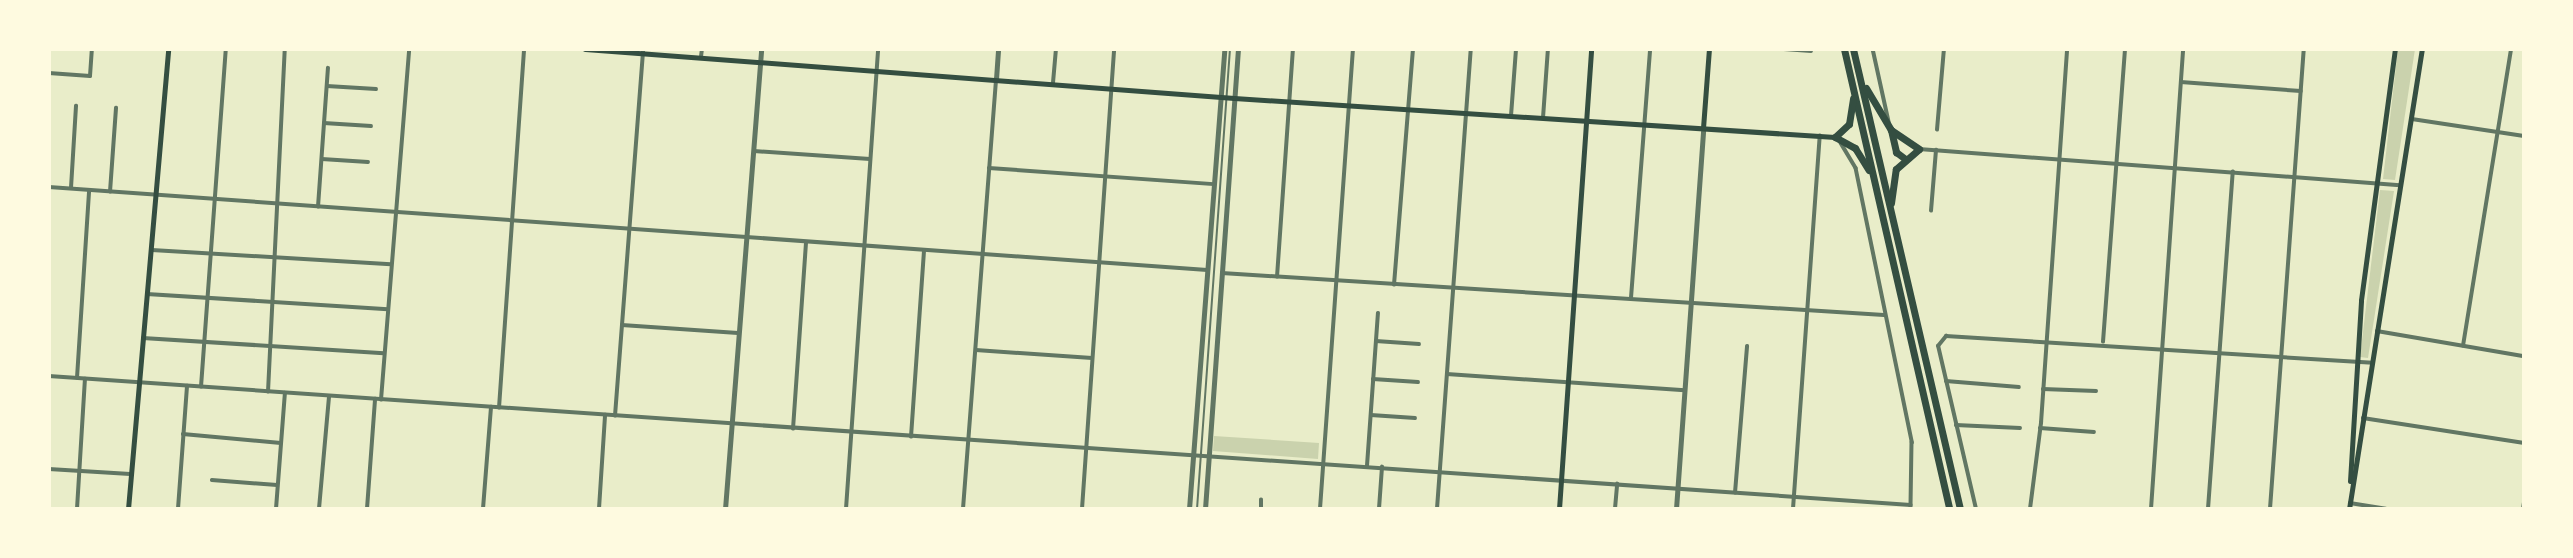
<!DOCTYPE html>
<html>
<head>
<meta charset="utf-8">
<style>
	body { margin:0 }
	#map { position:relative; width:2573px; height:558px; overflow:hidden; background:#e9edc9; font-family:"Fira Sans Condensed",sans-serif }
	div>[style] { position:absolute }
	.green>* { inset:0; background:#cad2ad }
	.service>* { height:2px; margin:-1px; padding:0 1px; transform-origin:1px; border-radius:1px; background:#617663 }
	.minor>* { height:3.5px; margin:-1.75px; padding:0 1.75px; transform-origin:1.75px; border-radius:1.75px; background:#617663 }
	.tertiary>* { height:5px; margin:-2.5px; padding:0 2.5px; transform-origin:2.5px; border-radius:2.5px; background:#617663 }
	.secondary>* { height:5px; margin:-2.5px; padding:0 2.5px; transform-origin:2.5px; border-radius:2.5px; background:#344e41 }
	.motorway>* { height:7px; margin:-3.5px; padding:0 3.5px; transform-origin:3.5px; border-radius:3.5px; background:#344e41 }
	span { translate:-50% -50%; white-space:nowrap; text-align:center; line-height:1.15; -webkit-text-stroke:7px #fefae0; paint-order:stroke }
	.frame { position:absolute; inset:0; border:51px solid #fefae0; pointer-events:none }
</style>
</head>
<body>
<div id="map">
	<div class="green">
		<div style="clip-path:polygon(2398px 49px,2415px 49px,2395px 180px,2383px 179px)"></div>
		<div style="clip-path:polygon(2380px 190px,2394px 191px,2368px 358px,2360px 357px)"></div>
		<div style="clip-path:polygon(1214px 436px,1319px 443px,1318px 459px,1213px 451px)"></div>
	</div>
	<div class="service">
		<div style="left:1197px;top:509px;width:461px;rotate:-85.9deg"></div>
	</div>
	<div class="minor">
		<div style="left:1784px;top:49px;width:27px;rotate:4deg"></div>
		<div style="left:1873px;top:49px;width:75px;rotate:77.6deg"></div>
		<div style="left:701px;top:57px;width:8px;rotate:-83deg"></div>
		<div style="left:49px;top:73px;width:41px;rotate:4.2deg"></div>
		<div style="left:90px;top:76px;width:27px;rotate:-86deg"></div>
		<div style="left:2181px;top:82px;width:120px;rotate:4.3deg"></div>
		<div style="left:1053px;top:83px;width:34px;rotate:-85deg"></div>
		<div style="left:327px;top:86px;width:49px;rotate:3.5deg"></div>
		<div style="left:1511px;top:116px;width:67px;rotate:-85.7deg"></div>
		<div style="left:1543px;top:118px;width:69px;rotate:-85.9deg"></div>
		<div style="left:2412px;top:119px;width:113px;rotate:8.6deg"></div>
		<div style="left:324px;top:123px;width:47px;rotate:3.7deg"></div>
		<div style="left:1937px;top:130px;width:81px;rotate:-85.1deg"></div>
		<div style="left:1841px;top:143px;width:29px;rotate:59deg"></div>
		<div style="left:1856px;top:168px;width:280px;rotate:78.4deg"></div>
		<div style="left:1912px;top:442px;width:67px;rotate:90.9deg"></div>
		<div style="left:1919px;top:149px;width:482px;rotate:4.3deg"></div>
		<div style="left:754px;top:151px;width:116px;rotate:3.9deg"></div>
		<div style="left:322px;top:159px;width:46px;rotate:3.7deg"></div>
		<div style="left:989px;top:168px;width:225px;rotate:4.1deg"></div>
		<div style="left:49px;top:187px;width:1161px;rotate:4.1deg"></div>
		<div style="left:71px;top:188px;width:82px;rotate:-86.5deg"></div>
		<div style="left:110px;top:192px;width:84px;rotate:-85.9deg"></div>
		<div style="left:318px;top:207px;width:139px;rotate:-85.9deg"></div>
		<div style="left:1931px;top:211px;width:61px;rotate:-85.3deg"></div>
		<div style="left:152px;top:250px;width:239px;rotate:3.4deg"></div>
		<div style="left:1222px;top:273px;width:663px;rotate:3.63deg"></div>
		<div style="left:1277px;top:277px;width:229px;rotate:-86deg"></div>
		<div style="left:1394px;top:285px;width:237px;rotate:-85.4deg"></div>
		<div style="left:147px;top:294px;width:241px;rotate:3.6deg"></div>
		<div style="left:1631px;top:298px;width:250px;rotate:-85.6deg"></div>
		<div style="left:622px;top:325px;width:116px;rotate:3.9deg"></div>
		<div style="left:2377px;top:331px;width:149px;rotate:9.7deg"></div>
		<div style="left:143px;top:338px;width:241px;rotate:3.6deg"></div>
		<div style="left:1376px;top:341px;width:43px;rotate:4deg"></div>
		<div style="left:2103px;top:342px;width:294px;rotate:-85.7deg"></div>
		<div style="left:2463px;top:346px;width:301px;rotate:-80.8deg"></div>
		<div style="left:976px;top:350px;width:116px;rotate:3.9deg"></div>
		<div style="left:1447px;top:374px;width:238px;rotate:3.9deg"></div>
		<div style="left:49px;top:376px;width:1866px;rotate:3.96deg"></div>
		<div style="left:77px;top:378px;width:188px;rotate:-86.3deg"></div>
		<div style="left:1373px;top:379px;width:45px;rotate:3.8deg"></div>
		<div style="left:1946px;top:381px;width:73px;rotate:4.7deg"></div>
		<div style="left:201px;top:387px;width:339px;rotate:-85.8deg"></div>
		<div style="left:2043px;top:389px;width:53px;rotate:2.2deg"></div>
		<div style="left:268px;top:392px;width:343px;rotate:-87.2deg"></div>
		<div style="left:381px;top:400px;width:352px;rotate:-85.4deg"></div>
		<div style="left:499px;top:408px;width:360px;rotate:-86deg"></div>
		<div style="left:1371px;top:415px;width:44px;rotate:3.9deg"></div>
		<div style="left:615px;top:416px;width:368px;rotate:-85.6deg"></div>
		<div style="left:2363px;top:418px;width:163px;rotate:8.8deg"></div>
		<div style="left:1956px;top:425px;width:64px;rotate:2.7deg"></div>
		<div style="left:2040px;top:428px;width:54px;rotate:4.2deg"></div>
		<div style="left:793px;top:429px;width:187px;rotate:-86deg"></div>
		<div style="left:183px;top:434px;width:98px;rotate:5.2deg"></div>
		<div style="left:911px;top:437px;width:187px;rotate:-86deg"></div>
		<div style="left:1367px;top:466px;width:153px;rotate:-85.9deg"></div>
		<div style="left:49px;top:469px;width:81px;rotate:3.5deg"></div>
		<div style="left:212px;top:480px;width:65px;rotate:4.4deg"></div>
		<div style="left:1735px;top:493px;width:147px;rotate:-85.3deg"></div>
		<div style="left:2350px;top:503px;width:36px;rotate:9deg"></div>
		<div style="left:77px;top:509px;width:130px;rotate:-86.5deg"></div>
		<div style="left:178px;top:509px;width:123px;rotate:-85.8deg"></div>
		<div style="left:276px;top:509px;width:116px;rotate:-85.6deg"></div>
		<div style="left:319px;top:509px;width:113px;rotate:-84.9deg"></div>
		<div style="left:367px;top:509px;width:110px;rotate:-85.8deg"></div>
		<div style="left:483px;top:509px;width:102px;rotate:-85.5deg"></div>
		<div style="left:599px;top:509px;width:94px;rotate:-86.3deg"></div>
		<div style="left:846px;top:509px;width:461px;rotate:-86deg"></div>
		<div style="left:963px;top:509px;width:431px;rotate:-85.6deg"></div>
		<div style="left:1082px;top:509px;width:461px;rotate:-86deg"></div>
		<div style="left:1261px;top:509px;width:9px;rotate:-90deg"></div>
		<div style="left:1320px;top:509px;width:461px;rotate:-85.9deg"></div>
		<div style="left:1379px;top:509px;width:42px;rotate:-85.9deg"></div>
		<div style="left:1437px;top:509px;width:461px;rotate:-85.8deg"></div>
		<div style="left:1615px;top:509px;width:25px;rotate:-85deg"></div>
		<div style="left:1793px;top:509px;width:374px;rotate:-85.9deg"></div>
		<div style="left:1976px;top:509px;width:167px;rotate:-103.1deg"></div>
		<div style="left:1938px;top:346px;width:13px;rotate:-51deg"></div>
		<div style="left:1946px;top:336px;width:427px;rotate:3.6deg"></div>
		<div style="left:2030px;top:509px;width:87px;rotate:-82.7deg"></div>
		<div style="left:2041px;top:423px;width:375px;rotate:-86deg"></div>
		<div style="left:2151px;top:509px;width:461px;rotate:-86deg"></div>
		<div style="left:2208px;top:509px;width:338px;rotate:-85.8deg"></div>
		<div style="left:2270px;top:509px;width:461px;rotate:-85.8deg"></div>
		<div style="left:2523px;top:509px;width:6px;rotate:-81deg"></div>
	</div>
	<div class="tertiary">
		<div style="left:996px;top:79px;width:30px;rotate:-86deg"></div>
		<div style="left:725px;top:509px;width:461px;rotate:-85.5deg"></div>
		<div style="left:1189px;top:509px;width:461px;rotate:-85.6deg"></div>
		<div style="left:1205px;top:509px;width:461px;rotate:-85.9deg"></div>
		<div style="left:1676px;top:509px;width:382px;rotate:-85.9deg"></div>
	</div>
	<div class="secondary">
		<div style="left:585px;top:49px;width:651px;rotate:4.32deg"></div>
		<div style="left:1234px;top:98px;width:602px;rotate:3.71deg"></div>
		<div style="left:1703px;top:128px;width:79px;rotate:-85.7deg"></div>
		<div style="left:2350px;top:481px;width:181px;rotate:-86.5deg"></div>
		<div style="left:2361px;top:300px;width:253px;rotate:-82.3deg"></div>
		<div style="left:128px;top:509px;width:462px;rotate:-85deg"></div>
		<div style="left:1559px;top:509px;width:461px;rotate:-86deg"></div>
		<div style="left:2349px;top:509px;width:466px;rotate:-81deg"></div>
	</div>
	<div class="motorway">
		<div style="left:1844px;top:49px;width:472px;rotate:77.1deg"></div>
		<div style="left:1853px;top:49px;width:472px;rotate:76.9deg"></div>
		<div style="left:1866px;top:88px;width:49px;rotate:59.2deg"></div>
		<div style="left:1891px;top:130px;width:34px;rotate:34deg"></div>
		<div style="left:1891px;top:130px;width:23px;rotate:77deg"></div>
		<div style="left:1896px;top:152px;width:10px;rotate:37deg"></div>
		<div style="left:1835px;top:137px;width:23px;rotate:29deg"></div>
		<div style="left:1855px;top:148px;width:26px;rotate:58deg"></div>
		<div style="left:1835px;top:137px;width:19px;rotate:-43deg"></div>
		<div style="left:1849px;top:124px;width:26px;rotate:-81deg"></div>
		<div style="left:1891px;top:203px;width:34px;rotate:-82deg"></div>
		<div style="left:1896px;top:169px;width:30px;rotate:-41deg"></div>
	</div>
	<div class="frame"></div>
</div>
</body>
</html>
